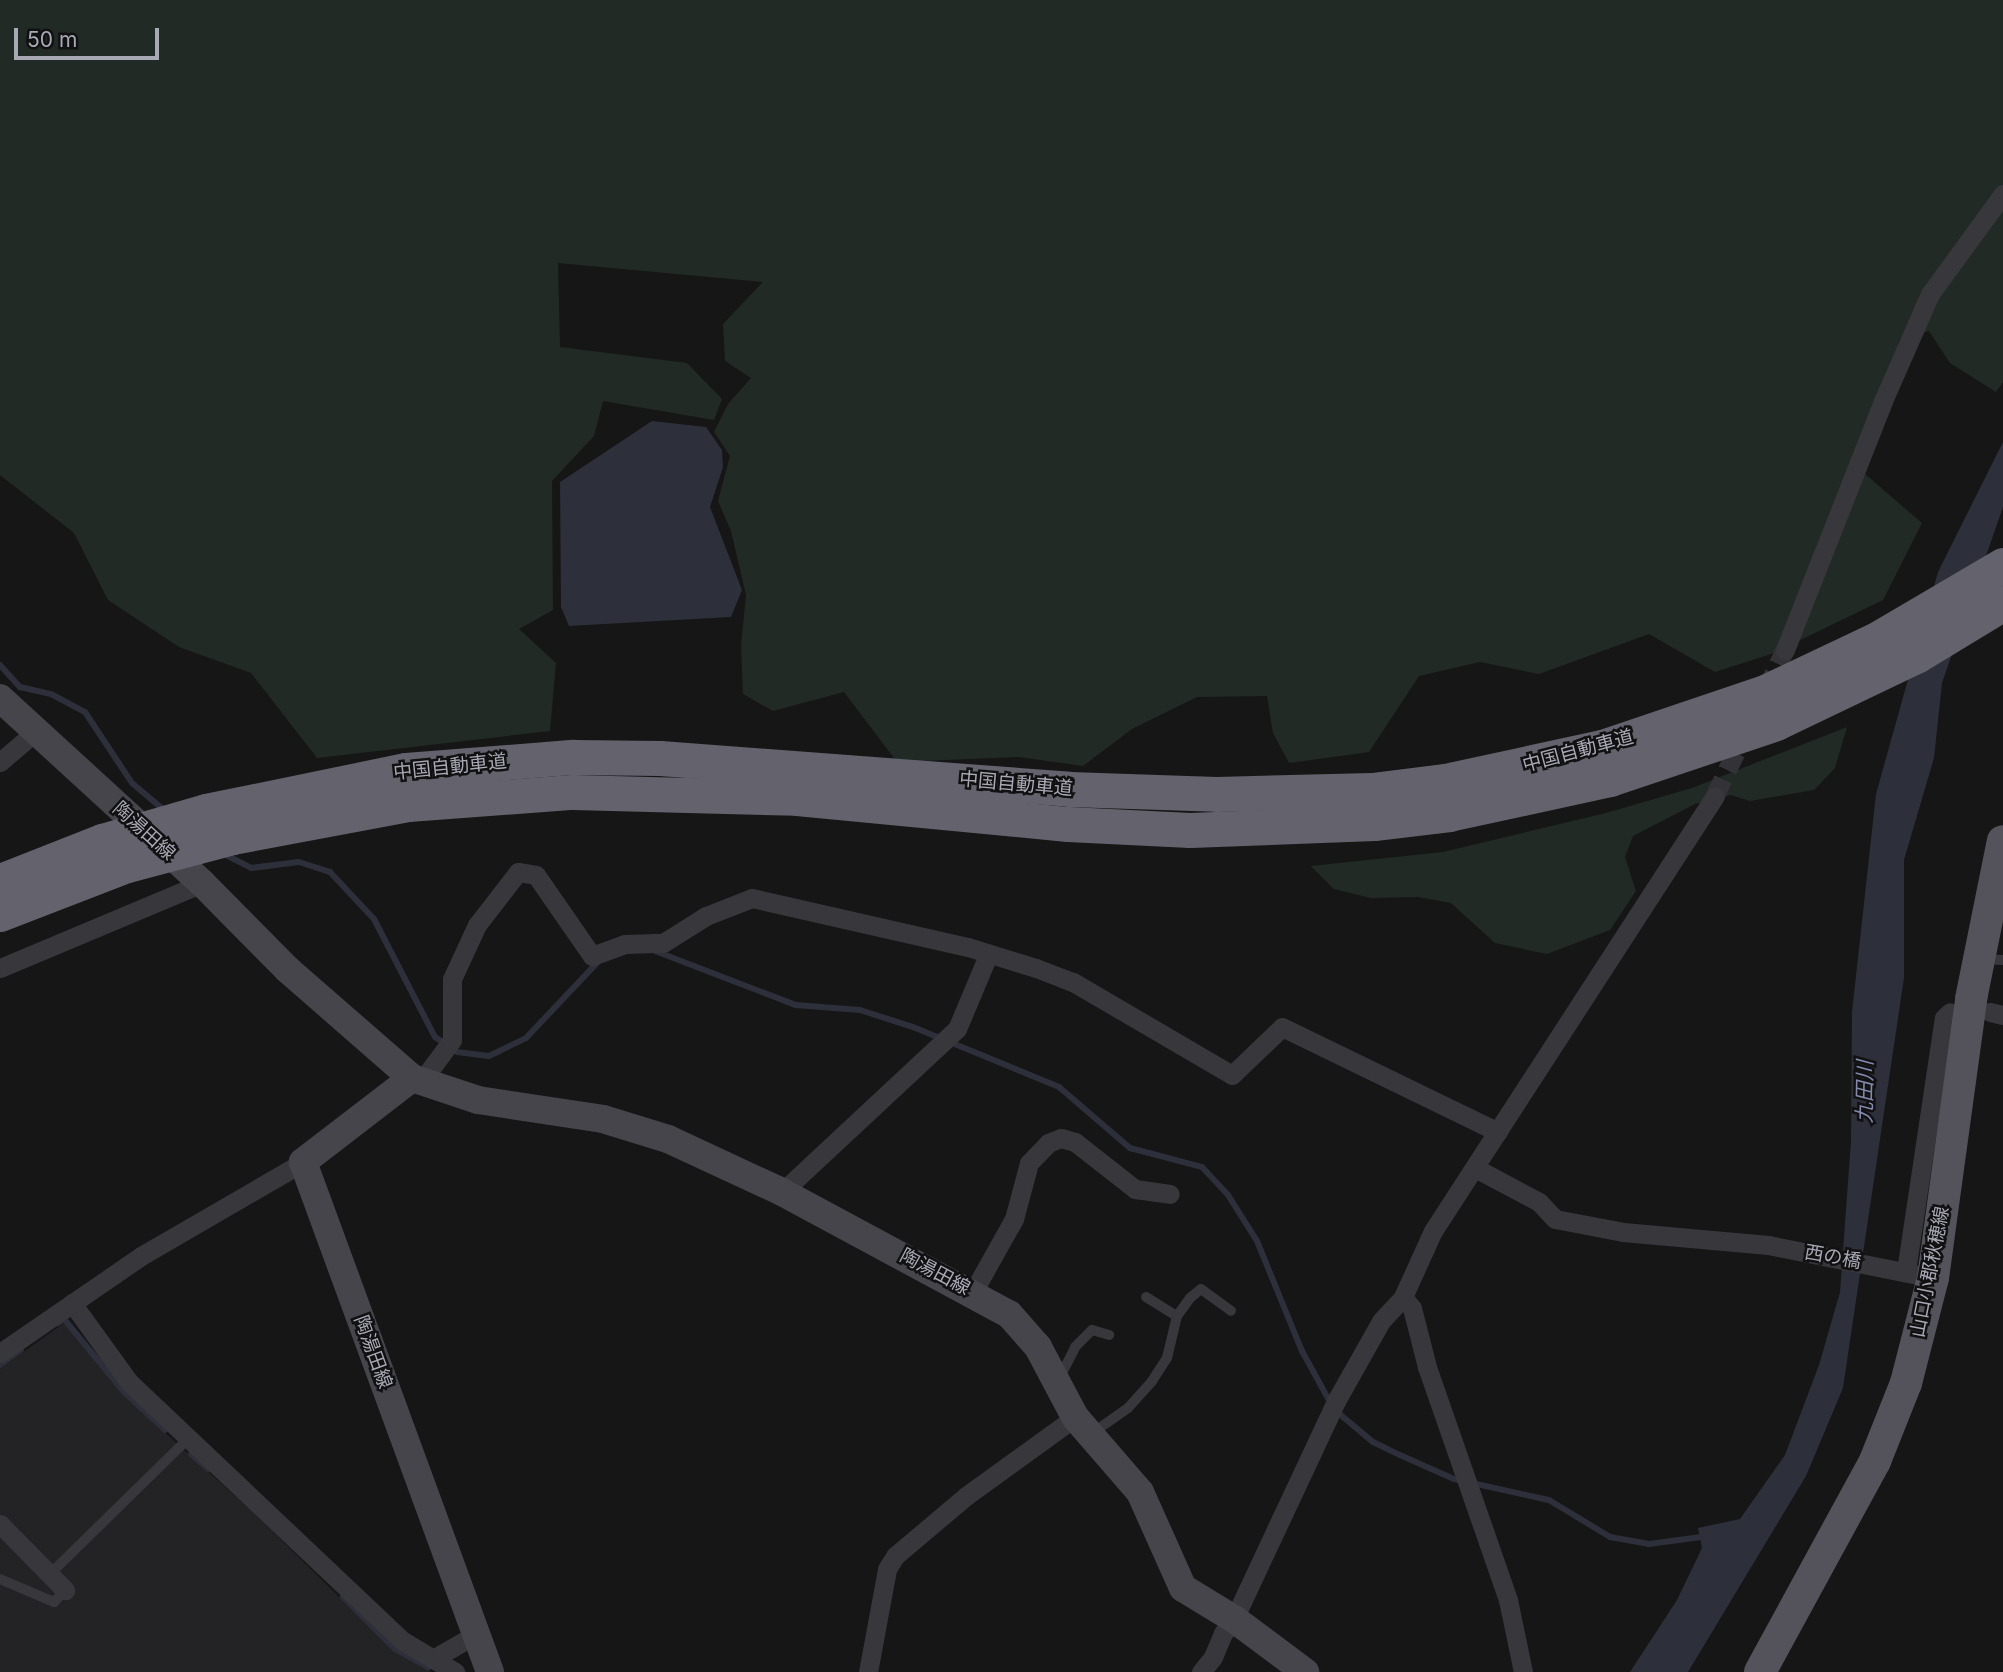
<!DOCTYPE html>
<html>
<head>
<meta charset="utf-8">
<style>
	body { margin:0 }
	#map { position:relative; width:2003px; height:1672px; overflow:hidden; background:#161617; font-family:Inter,"Noto Sans JP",sans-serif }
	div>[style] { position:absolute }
	.built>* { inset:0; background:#232224 }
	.green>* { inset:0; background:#222a26 }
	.water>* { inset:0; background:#2d2f3a }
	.stream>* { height:6px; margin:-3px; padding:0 3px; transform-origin:3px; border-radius:3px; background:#2d2f3a }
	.street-tunnel>* { height:19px; margin-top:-9.5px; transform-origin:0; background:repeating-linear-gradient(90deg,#333337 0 19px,transparent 0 29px) }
	.lane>* { height:10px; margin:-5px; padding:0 5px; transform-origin:5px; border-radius:5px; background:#38373c }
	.street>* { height:19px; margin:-9.5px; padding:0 9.5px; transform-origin:9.5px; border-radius:9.5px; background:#38373c }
	.secondary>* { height:28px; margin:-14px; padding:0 14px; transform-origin:14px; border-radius:14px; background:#46454c }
	.primary>* { height:32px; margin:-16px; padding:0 16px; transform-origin:16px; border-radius:16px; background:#54535b }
	.highway>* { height:35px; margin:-17.5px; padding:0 17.5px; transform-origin:17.5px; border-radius:17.5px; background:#64636d }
	.highway-bridge>* { height:35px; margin:-17.5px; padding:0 17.5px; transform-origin:17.5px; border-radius:17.5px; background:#64636d }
	span { translate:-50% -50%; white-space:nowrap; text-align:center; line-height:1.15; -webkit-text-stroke:5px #111112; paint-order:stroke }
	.street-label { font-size:19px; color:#a9a9b6 }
	.water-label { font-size:21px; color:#838aae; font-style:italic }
	.scale { position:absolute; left:14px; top:28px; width:145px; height:32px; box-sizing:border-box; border:4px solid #a9a9b6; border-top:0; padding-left:9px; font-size:21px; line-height:24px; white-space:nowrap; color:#a9a9b6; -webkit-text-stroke:5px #111112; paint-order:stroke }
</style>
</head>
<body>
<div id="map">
	<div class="built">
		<div style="clip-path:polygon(64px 1323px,129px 1400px,255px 1514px,393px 1650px,431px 1672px,0 1672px,0 1369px)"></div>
	</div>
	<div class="green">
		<div style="clip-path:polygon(0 0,2003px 0,2003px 382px,1996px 392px,1950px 363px,1929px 331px,1900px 339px,1864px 473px,1922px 523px,1883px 600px,1771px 654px,1715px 672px,1649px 634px,1539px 674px,1480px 662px,1419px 676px,1369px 752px,1289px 763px,1273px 733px,1267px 696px,1197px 697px,1132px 729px,1083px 766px,1019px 757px,897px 762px,844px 692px,773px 711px,743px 694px,741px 645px,746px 595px,731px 531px,718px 501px,730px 456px,714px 432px,728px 404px,751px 378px,725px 361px,723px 324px,763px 282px,558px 263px,560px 347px,687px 363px,722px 399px,714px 420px,603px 401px,594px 436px,552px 481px,553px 610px,519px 629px,556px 663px,550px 731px,317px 758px,251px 673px,179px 647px,108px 600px,74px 533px,0 475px)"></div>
		<div style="clip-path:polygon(1847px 727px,1835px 768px,1814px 790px,1750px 801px,1731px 795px,1695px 804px,1633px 836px,1625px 857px,1636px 891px,1610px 930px,1547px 954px,1495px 943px,1451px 903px,1418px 897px,1371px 898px,1334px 889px,1311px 866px,1443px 852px,1606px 813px,1692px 788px)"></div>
	</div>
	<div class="water">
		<div style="clip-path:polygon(652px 421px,706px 427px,722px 450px,723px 467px,710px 507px,742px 590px,731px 617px,569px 626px,561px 607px,560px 482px)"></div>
		<div style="clip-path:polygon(2003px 442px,2003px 507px,1942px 683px,1934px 758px,1904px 860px,1904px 978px,1843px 1388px,1806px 1476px,1688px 1672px,1630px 1672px,1677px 1600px,1702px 1548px,1698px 1528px,1740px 1519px,1785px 1455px,1819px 1365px,1840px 1292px,1851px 1141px,1852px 1012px,1876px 794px,1938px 572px)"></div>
	</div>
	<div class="stream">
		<div style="left:0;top:665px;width:30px;rotate:48deg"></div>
		<div style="left:20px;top:687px;width:32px;rotate:13deg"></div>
		<div style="left:51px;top:694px;width:38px;rotate:28deg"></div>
		<div style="left:85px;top:712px;width:85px;rotate:56.5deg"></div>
		<div style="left:132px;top:783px;width:42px;rotate:40.2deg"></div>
		<div style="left:220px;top:852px;width:35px;rotate:27deg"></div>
		<div style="left:251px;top:868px;width:48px;rotate:-7.1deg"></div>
		<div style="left:299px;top:862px;width:33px;rotate:18deg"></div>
		<div style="left:330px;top:872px;width:64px;rotate:46.9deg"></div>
		<div style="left:374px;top:919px;width:133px;rotate:62.7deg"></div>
		<div style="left:435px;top:1037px;width:27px;rotate:34deg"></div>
		<div style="left:457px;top:1052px;width:32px;rotate:7deg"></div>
		<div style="left:489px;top:1056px;width:41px;rotate:-25.9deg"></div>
		<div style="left:526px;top:1038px;width:103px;rotate:-46.6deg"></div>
		<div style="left:655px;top:951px;width:151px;rotate:21deg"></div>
		<div style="left:796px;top:1005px;width:64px;rotate:4.5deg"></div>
		<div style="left:860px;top:1010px;width:56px;rotate:17.8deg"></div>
		<div style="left:913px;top:1027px;width:158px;rotate:22.3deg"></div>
		<div style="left:1059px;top:1087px;width:94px;rotate:40.7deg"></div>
		<div style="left:1130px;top:1148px;width:74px;rotate:14.8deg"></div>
		<div style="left:1202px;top:1167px;width:38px;rotate:47deg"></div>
		<div style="left:1228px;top:1195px;width:54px;rotate:57.8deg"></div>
		<div style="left:1257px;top:1241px;width:119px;rotate:67.8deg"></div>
		<div style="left:1302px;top:1351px;width:58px;rotate:61.2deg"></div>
		<div style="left:58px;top:1323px;width:7px;rotate:-34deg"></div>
		<div style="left:64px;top:1319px;width:94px;rotate:50.6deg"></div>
		<div style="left:124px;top:1392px;width:56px;rotate:42.8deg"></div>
		<div style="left:0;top:1365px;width:26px;rotate:-36deg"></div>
		<div style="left:1336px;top:1411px;width:48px;rotate:40deg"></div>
		<div style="left:1373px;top:1442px;width:30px;rotate:26deg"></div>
		<div style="left:1400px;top:1455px;width:59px;rotate:24deg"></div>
		<div style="left:1454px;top:1479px;width:97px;rotate:12.5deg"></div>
		<div style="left:1549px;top:1500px;width:71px;rotate:31.2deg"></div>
		<div style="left:1610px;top:1537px;width:40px;rotate:10deg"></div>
		<div style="left:1649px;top:1544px;width:60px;rotate:-7.7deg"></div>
		<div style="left:191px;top:1454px;width:23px;rotate:41deg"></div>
		<div style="left:343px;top:1597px;width:74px;rotate:45deg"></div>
		<div style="left:395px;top:1649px;width:38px;rotate:29deg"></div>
	</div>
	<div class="street-tunnel">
		<div style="left:1766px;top:690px;width:44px;rotate:-64.6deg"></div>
		<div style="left:1715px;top:796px;width:70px;rotate:-64.5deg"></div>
	</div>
	<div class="lane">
		<div style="left:1983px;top:959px;width:20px;rotate:3deg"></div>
		<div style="left:1146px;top:1297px;width:36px;rotate:32deg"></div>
		<div style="left:1059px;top:1379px;width:36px;rotate:-63deg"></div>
		<div style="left:1075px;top:1347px;width:24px;rotate:-45deg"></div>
		<div style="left:1092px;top:1330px;width:18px;rotate:16deg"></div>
		<div style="left:1091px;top:1434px;width:45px;rotate:-35.1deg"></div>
		<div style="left:1128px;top:1408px;width:36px;rotate:-48deg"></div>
		<div style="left:1152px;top:1381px;width:27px;rotate:-57deg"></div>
		<div style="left:1167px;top:1358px;width:43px;rotate:-76.6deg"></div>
		<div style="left:1177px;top:1316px;width:22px;rotate:-54deg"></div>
		<div style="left:1190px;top:1298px;width:14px;rotate:-39deg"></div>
		<div style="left:1201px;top:1289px;width:37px;rotate:36deg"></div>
		<div style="left:50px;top:1574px;width:194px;rotate:-44.4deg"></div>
		<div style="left:0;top:1579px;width:59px;rotate:23.1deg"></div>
		<div style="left:54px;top:1602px;width:16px;rotate:-47deg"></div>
	</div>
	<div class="street">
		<div style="left:1785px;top:650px;width:268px;rotate:-68.5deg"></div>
		<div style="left:1883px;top:401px;width:117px;rotate:-66.3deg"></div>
		<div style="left:1930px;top:294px;width:124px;rotate:-53.9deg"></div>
		<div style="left:0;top:762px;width:46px;rotate:-40.6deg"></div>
		<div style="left:0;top:968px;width:219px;rotate:-22.8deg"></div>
		<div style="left:1990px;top:1012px;width:13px;rotate:13deg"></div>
		<div style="left:421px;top:1082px;width:52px;rotate:-53.6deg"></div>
		<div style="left:452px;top:1040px;width:61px;rotate:-90deg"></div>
		<div style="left:452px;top:979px;width:60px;rotate:-65.2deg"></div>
		<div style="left:477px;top:925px;width:67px;rotate:-52.3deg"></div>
		<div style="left:518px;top:872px;width:18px;rotate:9deg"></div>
		<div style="left:536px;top:875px;width:98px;rotate:55.3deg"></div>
		<div style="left:592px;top:956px;width:35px;rotate:-20deg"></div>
		<div style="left:625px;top:944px;width:38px;rotate:-2deg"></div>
		<div style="left:663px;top:943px;width:51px;rotate:-32.1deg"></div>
		<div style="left:706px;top:916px;width:49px;rotate:-21.4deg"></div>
		<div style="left:752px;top:898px;width:221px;rotate:12.8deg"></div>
		<div style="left:968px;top:947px;width:71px;rotate:17.2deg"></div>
		<div style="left:1036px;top:968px;width:40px;rotate:21deg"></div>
		<div style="left:1073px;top:982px;width:184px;rotate:30.3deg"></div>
		<div style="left:1232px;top:1075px;width:69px;rotate:-43.8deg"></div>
		<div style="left:1282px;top:1027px;width:240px;rotate:25.9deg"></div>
		<div style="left:1477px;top:1169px;width:70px;rotate:28deg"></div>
		<div style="left:1539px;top:1202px;width:23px;rotate:47deg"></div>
		<div style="left:1555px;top:1219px;width:69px;rotate:10.8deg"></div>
		<div style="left:1623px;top:1232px;width:146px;rotate:5.1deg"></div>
		<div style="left:1768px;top:1245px;width:168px;rotate:11.3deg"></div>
		<div style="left:782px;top:1192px;width:239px;rotate:-43deg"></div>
		<div style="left:957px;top:1029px;width:82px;rotate:-67.2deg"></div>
		<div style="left:1906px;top:1271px;width:256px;rotate:-81.5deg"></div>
		<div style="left:1944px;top:1018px;width:8px;rotate:-45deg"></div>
		<div style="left:973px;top:1292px;width:84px;rotate:-60.7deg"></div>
		<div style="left:1014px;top:1219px;width:58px;rotate:-75deg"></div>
		<div style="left:1029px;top:1163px;width:28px;rotate:-46deg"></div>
		<div style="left:1048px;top:1143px;width:14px;rotate:-21deg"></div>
		<div style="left:1061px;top:1138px;width:15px;rotate:16deg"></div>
		<div style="left:1075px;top:1142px;width:76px;rotate:38.1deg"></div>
		<div style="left:1135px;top:1189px;width:35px;rotate:8deg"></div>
		<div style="left:1403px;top:1297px;width:14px;rotate:51deg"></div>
		<div style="left:1412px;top:1308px;width:61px;rotate:75.7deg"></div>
		<div style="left:1427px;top:1367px;width:247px;rotate:70.8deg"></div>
		<div style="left:1508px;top:1600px;width:74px;rotate:78.2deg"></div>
		<div style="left:72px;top:1303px;width:97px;rotate:54.2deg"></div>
		<div style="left:129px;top:1382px;width:377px;rotate:43.4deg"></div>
		<div style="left:403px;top:1641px;width:61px;rotate:30.8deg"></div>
		<div style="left:0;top:1353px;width:171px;rotate:-34.5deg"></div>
		<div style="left:141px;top:1256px;width:187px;rotate:-30.1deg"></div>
		<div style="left:0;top:1524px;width:93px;rotate:45.4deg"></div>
		<div style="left:1234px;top:1619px;width:241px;rotate:-64.9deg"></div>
		<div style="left:1336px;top:1401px;width:92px;rotate:-60.6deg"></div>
		<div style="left:1381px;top:1321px;width:33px;rotate:-47deg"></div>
		<div style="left:1403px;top:1297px;width:72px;rotate:-65.6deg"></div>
		<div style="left:1433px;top:1231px;width:518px;rotate:-57.05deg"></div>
		<div style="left:433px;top:1659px;width:50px;rotate:-30.2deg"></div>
		<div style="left:868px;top:1672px;width:105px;rotate:-79.5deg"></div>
		<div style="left:887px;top:1569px;width:15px;rotate:-58deg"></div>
		<div style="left:895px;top:1556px;width:93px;rotate:-40.2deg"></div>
		<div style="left:966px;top:1496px;width:135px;rotate:-35.9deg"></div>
		<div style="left:1201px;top:1672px;width:19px;rotate:-51deg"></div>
		<div style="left:1213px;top:1657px;width:26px;rotate:-67deg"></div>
		<div style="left:1223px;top:1633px;width:18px;rotate:-45deg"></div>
	</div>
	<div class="secondary">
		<div style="left:0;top:698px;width:274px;rotate:42.5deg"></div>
		<div style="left:202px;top:883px;width:121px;rotate:45.3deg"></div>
		<div style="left:287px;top:969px;width:166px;rotate:41.1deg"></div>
		<div style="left:412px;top:1078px;width:70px;rotate:18.4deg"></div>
		<div style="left:478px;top:1100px;width:126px;rotate:8.6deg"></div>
		<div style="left:603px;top:1119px;width:68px;rotate:17.1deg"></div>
		<div style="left:668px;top:1139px;width:126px;rotate:24.9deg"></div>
		<div style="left:782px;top:1192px;width:258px;rotate:28.3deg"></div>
		<div style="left:1009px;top:1314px;width:44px;rotate:48.7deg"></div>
		<div style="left:1038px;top:1347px;width:79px;rotate:62.1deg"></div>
		<div style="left:1075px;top:1417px;width:99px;rotate:49.1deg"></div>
		<div style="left:1140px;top:1492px;width:105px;rotate:65.9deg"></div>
		<div style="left:1183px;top:1588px;width:60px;rotate:31.3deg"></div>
		<div style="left:1234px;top:1619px;width:89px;rotate:36.7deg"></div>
		<div style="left:412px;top:1078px;width:138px;rotate:142.4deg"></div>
		<div style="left:303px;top:1162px;width:543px;rotate:69.86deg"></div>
	</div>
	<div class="primary">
		<div style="left:1760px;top:1672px;width:240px;rotate:-61.4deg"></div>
		<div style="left:1875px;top:1461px;width:84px;rotate:-68.3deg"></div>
		<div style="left:1906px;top:1383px;width:108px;rotate:-75.6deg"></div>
		<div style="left:1933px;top:1278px;width:282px;rotate:-82.2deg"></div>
		<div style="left:1971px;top:999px;width:161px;rotate:-78.6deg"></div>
	</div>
	<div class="highway">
		<div style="left:206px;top:811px;width:204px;rotate:-11.6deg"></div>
		<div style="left:406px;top:770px;width:168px;rotate:-4.5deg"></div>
		<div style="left:573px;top:757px;width:87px;rotate:0.7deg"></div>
		<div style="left:660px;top:758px;width:410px;rotate:4.3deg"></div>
		<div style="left:1069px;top:789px;width:147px;rotate:1.9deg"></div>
		<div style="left:1216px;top:794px;width:156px;rotate:-1.5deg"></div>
		<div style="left:1372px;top:790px;width:74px;rotate:-7deg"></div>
		<div style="left:1445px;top:781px;width:161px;rotate:-12.2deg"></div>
		<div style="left:1602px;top:747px;width:174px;rotate:-18.7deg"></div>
		<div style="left:1767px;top:691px;width:119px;rotate:-25.3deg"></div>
		<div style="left:1875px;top:640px;width:148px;rotate:-30.4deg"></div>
		<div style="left:232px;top:837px;width:179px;rotate:-10.6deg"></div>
		<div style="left:408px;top:804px;width:165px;rotate:-4.2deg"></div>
		<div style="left:573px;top:792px;width:224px;rotate:1.5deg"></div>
		<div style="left:797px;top:798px;width:272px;rotate:5.5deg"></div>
		<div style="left:1068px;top:824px;width:122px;rotate:2.8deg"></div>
		<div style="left:1190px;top:830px;width:184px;rotate:-2.2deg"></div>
		<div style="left:1374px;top:823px;width:76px;rotate:-6.8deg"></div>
		<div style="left:1449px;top:814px;width:165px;rotate:-12.3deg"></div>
		<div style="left:1610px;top:779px;width:175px;rotate:-18.6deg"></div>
		<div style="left:1776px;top:723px;width:155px;rotate:-25.6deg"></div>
		<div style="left:1916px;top:656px;width:102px;rotate:-31.3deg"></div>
		<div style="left:0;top:881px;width:110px;rotate:-21.4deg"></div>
		<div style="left:0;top:914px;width:136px;rotate:-21.1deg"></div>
	</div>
	<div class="highway-bridge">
		<div style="left:102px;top:841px;width:108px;rotate:-16.1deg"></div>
		<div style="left:127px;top:865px;width:109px;rotate:-14.9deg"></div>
	</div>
	<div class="street-label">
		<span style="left:1578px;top:751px;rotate:-15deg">中国自動車道</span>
		<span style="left:450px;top:767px;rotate:-6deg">中国自動車道</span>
		<span style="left:1016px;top:784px;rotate:5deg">中国自動車道</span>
		<span style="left:144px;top:831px;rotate:42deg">陶湯田線</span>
		<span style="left:1833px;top:1257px;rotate:10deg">西の橋</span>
		<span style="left:935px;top:1272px;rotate:28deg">陶湯田線</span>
		<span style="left:1930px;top:1272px;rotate:-79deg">山口小郡秋穂線</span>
		<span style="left:373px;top:1352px;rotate:70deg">陶湯田線</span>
	</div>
	<div class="water-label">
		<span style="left:1865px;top:1092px;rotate:-89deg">九田川</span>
	</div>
	<div class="scale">50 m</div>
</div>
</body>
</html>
